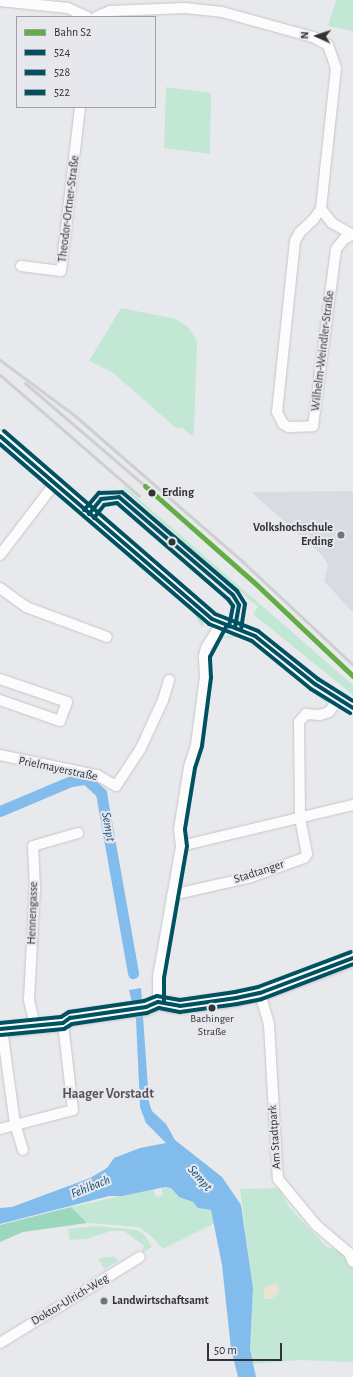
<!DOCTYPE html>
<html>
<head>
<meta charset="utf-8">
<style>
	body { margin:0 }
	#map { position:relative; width:353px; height:1377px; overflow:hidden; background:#e8e9ed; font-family:"Alegreya Sans",sans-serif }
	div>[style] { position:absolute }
	.built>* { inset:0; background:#d9dbe3 }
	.green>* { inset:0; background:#c3e7d5 }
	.forest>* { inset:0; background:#9bd7bc }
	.sand>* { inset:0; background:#e9e4d1 }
	.water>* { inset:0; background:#82bcec }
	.canal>* { height:11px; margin:-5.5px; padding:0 5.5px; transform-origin:5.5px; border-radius:5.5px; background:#82bcec }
	.roads { filter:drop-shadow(0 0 1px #c5c6c9) drop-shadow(0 0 1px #c5c6c9) }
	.street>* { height:10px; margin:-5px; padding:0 5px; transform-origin:5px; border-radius:5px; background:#fcfcfc }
	.secondary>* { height:15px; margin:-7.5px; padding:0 7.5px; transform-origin:7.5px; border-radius:7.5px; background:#fcfcfc }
	.rail>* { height:3px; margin:-1.5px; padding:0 1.5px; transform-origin:1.5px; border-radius:1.5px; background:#cecfcf }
	.bus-1>* { height:4px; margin:-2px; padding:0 2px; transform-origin:2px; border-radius:2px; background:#005262 }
	.bus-2>* { height:4px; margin:-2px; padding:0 2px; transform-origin:2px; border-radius:2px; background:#005262 }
	.bus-3>* { height:4px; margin:-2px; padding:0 2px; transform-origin:2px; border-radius:2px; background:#005262 }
	.rail-1>* { height:5px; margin:-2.5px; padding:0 2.5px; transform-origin:2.5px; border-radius:2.5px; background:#63ad44 }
	.dots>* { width:11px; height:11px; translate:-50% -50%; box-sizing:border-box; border:2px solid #e7e8ee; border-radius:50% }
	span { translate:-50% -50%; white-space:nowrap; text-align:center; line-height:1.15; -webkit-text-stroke:4px #e7e8ee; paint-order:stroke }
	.bus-label { font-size:11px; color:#333335 }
	.street-label { font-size:12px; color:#333335 }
	.stop-label { font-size:12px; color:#333335; font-weight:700 }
	.left { translate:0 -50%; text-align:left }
	.poi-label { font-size:12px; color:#333335; font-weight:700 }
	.right { translate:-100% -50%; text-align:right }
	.water-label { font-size:13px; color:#134f7b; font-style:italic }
	.quarter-label { font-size:14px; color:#55565a; font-weight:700 }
	.legend { position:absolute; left:16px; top:16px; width:140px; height:92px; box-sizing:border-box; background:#e7e8ee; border:1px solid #9fa0a4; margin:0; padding:5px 7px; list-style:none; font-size:12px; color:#333335 }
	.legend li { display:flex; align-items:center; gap:8px; height:20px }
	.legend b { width:20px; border:1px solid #9fa0a4 }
	.north { position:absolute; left:297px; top:16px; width:40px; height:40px; -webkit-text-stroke:3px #e7e8ee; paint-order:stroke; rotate:273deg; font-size:11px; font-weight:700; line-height:16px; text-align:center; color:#333335 }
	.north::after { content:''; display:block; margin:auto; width:14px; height:18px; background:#333335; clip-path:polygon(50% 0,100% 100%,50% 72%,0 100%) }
	.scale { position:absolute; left:207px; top:1343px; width:75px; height:18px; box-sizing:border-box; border:2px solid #333335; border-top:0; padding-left:5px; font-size:12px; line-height:14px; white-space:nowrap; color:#333335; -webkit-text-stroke:3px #e7e8ee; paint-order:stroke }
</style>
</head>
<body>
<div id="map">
	<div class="built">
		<div style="clip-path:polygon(353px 491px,353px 613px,324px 581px,328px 565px,322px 555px,251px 492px)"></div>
	</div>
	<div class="green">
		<div style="clip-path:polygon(336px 0,353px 0,353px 31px,328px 26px)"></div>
		<div style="clip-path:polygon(166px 87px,211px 93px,210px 154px,164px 148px)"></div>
		<div style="clip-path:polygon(121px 308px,176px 319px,188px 327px,197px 341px,194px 434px,192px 436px,182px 428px,176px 428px,112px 372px,89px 361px)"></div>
		<div style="clip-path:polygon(124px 486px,353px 685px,353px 695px,253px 614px,258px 607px,124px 489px)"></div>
		<div style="clip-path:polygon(180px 599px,205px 620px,202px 628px,196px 616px)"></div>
		<div style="clip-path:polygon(227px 636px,237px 636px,256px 644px,327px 699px,327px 704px,257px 646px,238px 637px,220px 639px)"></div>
		<div style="clip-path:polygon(161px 1187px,171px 1188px,179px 1197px,193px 1202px,198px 1208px,211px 1210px,215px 1223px,163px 1249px,151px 1236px,138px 1227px,87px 1223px,71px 1207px,153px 1189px,156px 1197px,163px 1195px)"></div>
		<div style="clip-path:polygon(279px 1188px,289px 1207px,327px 1247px,346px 1252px,353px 1267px,353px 1362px,299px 1360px,253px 1364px,250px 1349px,253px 1288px,240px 1189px)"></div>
		<div style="clip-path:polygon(96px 1226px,137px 1230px,144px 1234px,152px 1247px,144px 1252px,142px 1251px,144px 1246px,124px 1231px,111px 1231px,86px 1239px,70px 1240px,68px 1229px)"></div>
		<div style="clip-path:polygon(106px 1257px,115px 1257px,119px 1261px,104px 1269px,98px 1259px)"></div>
	</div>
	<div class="forest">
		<div style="clip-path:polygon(71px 1207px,87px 1223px,23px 1232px,0 1242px,0 1225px)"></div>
	</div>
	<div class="sand">
		<div style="clip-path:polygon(275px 1283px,279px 1287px,278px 1294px,272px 1299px,264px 1299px,264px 1287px)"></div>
	</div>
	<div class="water">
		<div style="clip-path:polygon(141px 988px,149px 1102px,152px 1111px,166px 1124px,175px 1140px,222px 1177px,241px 1205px,253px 1288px,250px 1349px,256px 1377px,238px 1377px,231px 1349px,222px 1265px,211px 1210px,198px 1208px,193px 1202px,179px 1197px,171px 1188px,165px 1187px,122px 1196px,109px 1196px,0 1224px,0 1208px,12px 1207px,90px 1178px,107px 1168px,114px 1158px,140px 1148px,166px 1143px,146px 1123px,140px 1107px,136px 1019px,129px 990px)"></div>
	</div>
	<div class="canal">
		<div style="left:0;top:811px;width:77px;rotate:-22.9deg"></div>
		<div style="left:71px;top:781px;width:15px;rotate:-8deg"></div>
		<div style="left:86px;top:779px;width:21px;rotate:43deg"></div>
		<div style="left:101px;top:793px;width:183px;rotate:79.9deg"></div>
	</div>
	<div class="roads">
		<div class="street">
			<div style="left:0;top:1px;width:68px;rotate:5.9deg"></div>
			<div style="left:68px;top:8px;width:21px;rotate:25deg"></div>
			<div style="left:96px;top:17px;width:15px;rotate:-23deg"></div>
			<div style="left:110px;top:11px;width:75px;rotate:-2.3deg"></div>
			<div style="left:185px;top:8px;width:37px;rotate:6deg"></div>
			<div style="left:222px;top:12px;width:94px;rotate:15.4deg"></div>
			<div style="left:313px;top:37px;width:17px;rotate:28deg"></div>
			<div style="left:328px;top:45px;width:24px;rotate:71deg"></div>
			<div style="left:336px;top:68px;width:142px;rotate:96.1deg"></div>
			<div style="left:321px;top:209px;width:18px;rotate:52deg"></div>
			<div style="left:332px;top:223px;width:24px;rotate:30deg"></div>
			<div style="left:321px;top:209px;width:14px;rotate:126deg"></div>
			<div style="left:313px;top:220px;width:18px;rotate:137deg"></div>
			<div style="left:300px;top:232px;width:10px;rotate:119deg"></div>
			<div style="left:295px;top:241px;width:172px;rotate:96deg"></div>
			<div style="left:277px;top:412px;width:13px;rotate:63deg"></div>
			<div style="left:283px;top:424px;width:7px;rotate:27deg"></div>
			<div style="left:289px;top:427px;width:24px;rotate:-2deg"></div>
			<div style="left:313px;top:426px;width:178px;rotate:-82.6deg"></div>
			<div style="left:336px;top:249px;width:13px;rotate:-51deg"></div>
			<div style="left:344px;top:239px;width:9px;rotate:-27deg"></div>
			<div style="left:21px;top:266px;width:40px;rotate:7.1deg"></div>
			<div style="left:61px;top:271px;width:165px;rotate:-83.4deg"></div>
			<div style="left:0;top:436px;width:280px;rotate:40.8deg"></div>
			<div style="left:212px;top:619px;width:46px;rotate:21.6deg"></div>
			<div style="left:255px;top:636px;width:77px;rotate:38.7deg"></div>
			<div style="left:315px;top:684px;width:45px;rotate:32.3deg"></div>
			<div style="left:0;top:555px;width:91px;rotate:-52.6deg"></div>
			<div style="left:0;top:588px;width:32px;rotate:36deg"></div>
			<div style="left:26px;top:607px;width:86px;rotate:20.3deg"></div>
			<div style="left:0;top:679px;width:71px;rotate:18.9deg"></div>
			<div style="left:67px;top:702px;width:20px;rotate:110deg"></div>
			<div style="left:60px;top:721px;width:64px;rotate:-160.7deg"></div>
			<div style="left:0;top:755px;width:99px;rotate:11.7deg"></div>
			<div style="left:97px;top:775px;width:22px;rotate:30deg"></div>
			<div style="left:116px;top:786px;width:45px;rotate:-56.7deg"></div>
			<div style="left:141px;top:748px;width:53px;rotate:-65.4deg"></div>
			<div style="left:163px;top:700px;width:21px;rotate:-73deg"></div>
			<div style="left:181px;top:846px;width:177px;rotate:-13.4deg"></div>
			<div style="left:172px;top:895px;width:81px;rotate:-12.8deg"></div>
			<div style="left:251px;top:877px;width:56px;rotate:-19.7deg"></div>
			<div style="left:304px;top:858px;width:5px;rotate:-53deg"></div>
			<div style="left:307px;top:854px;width:38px;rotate:-101deg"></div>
			<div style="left:300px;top:817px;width:95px;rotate:-90.6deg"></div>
			<div style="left:299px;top:722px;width:11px;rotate:-49deg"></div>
			<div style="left:306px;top:714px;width:14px;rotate:4deg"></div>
			<div style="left:320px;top:715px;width:9px;rotate:-18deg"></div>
			<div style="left:329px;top:712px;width:17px;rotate:-54deg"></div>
			<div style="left:260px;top:993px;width:33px;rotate:74deg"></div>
			<div style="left:269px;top:1025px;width:154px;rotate:86.7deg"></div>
			<div style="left:278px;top:1179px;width:60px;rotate:50.4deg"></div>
			<div style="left:316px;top:1225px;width:43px;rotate:40.3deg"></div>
			<div style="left:349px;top:1253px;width:10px;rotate:66deg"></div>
			<div style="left:158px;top:1002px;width:25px;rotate:-90deg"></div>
			<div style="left:158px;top:977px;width:133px;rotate:-80deg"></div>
			<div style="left:181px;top:846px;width:17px;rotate:-97deg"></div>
			<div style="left:179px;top:829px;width:63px;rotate:-80.8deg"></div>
			<div style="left:189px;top:767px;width:23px;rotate:-72deg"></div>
			<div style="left:196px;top:745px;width:69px;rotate:-82.5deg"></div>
			<div style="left:205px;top:677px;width:21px;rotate:-93deg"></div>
			<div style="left:204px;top:656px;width:8px;rotate:-76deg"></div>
			<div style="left:206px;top:648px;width:28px;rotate:-58deg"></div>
			<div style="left:35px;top:1026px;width:28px;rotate:-103deg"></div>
			<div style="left:29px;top:999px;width:111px;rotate:-86.9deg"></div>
			<div style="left:35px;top:888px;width:42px;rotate:-92.7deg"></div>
			<div style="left:33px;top:846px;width:47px;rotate:-16.1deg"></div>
			<div style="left:2px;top:1029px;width:96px;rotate:82.2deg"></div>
			<div style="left:15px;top:1124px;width:27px;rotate:73deg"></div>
			<div style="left:0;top:1129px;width:75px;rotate:-14.6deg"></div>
			<div style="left:73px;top:1110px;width:88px;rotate:-96.6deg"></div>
			<div style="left:0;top:1343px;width:164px;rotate:-31.6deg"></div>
		</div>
		<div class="secondary">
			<div style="left:0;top:1029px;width:63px;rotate:-5.4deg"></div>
			<div style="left:63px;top:1023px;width:9px;rotate:-36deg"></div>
			<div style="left:70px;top:1018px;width:77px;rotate:-8.2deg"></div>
			<div style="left:146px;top:1007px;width:13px;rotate:-23deg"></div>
			<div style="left:158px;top:1002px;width:22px;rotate:10deg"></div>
			<div style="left:180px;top:1006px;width:57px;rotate:-8.1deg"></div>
			<div style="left:236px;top:998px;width:25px;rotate:-12deg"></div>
			<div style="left:260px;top:993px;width:99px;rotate:-20.6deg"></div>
		</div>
	</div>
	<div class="rail">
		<div style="left:0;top:360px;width:92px;rotate:36.6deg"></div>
		<div style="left:74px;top:415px;width:224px;rotate:41deg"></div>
		<div style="left:243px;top:562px;width:151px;rotate:43.1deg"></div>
		<div style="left:0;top:375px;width:184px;rotate:41deg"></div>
		<div style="left:25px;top:383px;width:158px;rotate:40.6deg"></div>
	</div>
	<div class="bus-1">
		<div style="left:0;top:436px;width:280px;rotate:40.8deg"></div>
		<div style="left:212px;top:619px;width:46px;rotate:21.6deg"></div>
		<div style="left:255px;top:636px;width:77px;rotate:38.7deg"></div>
		<div style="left:315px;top:684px;width:45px;rotate:32.3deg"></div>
		<div style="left:89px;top:514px;width:19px;rotate:-51deg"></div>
		<div style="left:101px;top:499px;width:18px;rotate:-6deg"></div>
		<div style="left:119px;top:497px;width:150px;rotate:40.7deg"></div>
		<div style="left:233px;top:595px;width:12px;rotate:59deg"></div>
		<div style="left:239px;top:605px;width:23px;rotate:100deg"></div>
		<div style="left:0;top:1029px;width:63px;rotate:-5.4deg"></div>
		<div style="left:63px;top:1023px;width:9px;rotate:-36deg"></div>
		<div style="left:70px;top:1018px;width:77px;rotate:-8.2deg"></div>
		<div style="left:146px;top:1007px;width:13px;rotate:-23deg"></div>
		<div style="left:158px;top:1002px;width:22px;rotate:10deg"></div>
		<div style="left:180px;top:1006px;width:57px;rotate:-8.1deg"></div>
		<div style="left:236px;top:998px;width:25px;rotate:-12deg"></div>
		<div style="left:260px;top:993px;width:99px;rotate:-20.6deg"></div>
	</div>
	<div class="bus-2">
		<div style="left:0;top:444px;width:276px;rotate:40.7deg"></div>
		<div style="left:209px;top:624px;width:46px;rotate:21.6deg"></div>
		<div style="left:252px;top:641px;width:76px;rotate:39.1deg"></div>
		<div style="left:311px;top:689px;width:46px;rotate:31.6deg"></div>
		<div style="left:94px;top:518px;width:16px;rotate:-52deg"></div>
		<div style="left:104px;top:505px;width:13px;rotate:-9deg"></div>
		<div style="left:117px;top:503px;width:147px;rotate:40.9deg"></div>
		<div style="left:228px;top:599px;width:9px;rotate:54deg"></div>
		<div style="left:233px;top:606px;width:21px;rotate:101deg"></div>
		<div style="left:164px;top:1002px;width:24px;rotate:-90deg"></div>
		<div style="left:164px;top:978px;width:134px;rotate:-80.1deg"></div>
		<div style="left:187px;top:846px;width:17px;rotate:-97deg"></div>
		<div style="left:185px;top:829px;width:62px;rotate:-80.7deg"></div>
		<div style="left:195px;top:768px;width:23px;rotate:-72deg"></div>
		<div style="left:202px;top:746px;width:69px;rotate:-82.5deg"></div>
		<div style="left:211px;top:678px;width:21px;rotate:-93deg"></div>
		<div style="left:210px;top:657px;width:34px;rotate:-62deg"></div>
		<div style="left:1px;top:1035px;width:63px;rotate:-5.4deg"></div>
		<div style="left:64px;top:1029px;width:9px;rotate:-32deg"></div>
		<div style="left:72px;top:1024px;width:76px;rotate:-8.3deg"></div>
		<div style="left:147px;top:1013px;width:13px;rotate:-23deg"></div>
		<div style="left:159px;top:1008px;width:21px;rotate:11deg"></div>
		<div style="left:180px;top:1012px;width:58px;rotate:-8deg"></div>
		<div style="left:237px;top:1004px;width:25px;rotate:-11deg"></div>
		<div style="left:262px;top:999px;width:97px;rotate:-21deg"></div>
	</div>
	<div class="bus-3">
		<div style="left:4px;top:431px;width:279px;rotate:40.9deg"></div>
		<div style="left:215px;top:614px;width:46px;rotate:21.6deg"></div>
		<div style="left:258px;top:631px;width:77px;rotate:38.7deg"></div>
		<div style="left:318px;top:679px;width:41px;rotate:32.2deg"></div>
		<div style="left:84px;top:510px;width:23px;rotate:-49deg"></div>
		<div style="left:99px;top:493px;width:23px;rotate:-2deg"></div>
		<div style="left:122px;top:492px;width:152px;rotate:40.7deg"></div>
		<div style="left:237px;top:591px;width:15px;rotate:58deg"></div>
		<div style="left:245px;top:604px;width:25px;rotate:99deg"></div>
		<div style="left:0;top:1023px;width:61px;rotate:-5.6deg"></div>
		<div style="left:61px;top:1017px;width:9px;rotate:-32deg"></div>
		<div style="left:69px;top:1012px;width:76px;rotate:-8.3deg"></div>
		<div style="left:144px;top:1001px;width:14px;rotate:-21deg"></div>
		<div style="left:157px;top:996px;width:23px;rotate:10deg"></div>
		<div style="left:180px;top:1000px;width:56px;rotate:-8.3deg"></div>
		<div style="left:235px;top:992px;width:24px;rotate:-12deg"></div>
		<div style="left:258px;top:987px;width:99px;rotate:-20.6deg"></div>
	</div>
	<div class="rail-1">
		<div style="left:145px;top:486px;width:149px;rotate:41.5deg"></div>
		<div style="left:257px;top:585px;width:132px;rotate:43.5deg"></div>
	</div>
	<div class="dots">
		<div style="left:152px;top:493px;background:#333335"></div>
		<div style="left:341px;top:535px;background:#727375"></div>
		<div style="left:172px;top:542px;background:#333335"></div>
		<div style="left:212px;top:1008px;background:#333335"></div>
		<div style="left:104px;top:1301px;background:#727375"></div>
	</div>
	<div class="bus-label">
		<span style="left:212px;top:1026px">Bachinger<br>Straße</span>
	</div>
	<div class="street-label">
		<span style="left:69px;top:209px;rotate:-83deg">Theodor-Ortner-Straße</span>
		<span style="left:323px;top:351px;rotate:-83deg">Wilhelm-Weindler-Straße</span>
		<span style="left:58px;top:769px;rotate:12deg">Prielmayerstraße</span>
		<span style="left:259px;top:872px;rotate:-18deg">Stadtanger</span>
		<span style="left:33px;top:913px;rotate:-88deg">Hennengasse</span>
		<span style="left:275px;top:1137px;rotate:-94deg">Am Stadtpark</span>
		<span style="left:70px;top:1300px;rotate:-31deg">Doktor-Ulrich-Weg</span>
	</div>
	<div class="stop-label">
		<span class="left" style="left:162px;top:493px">Erding</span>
	</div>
	<div class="poi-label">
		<span class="right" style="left:333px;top:535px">Volkshochschule<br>Erding</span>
		<span class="left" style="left:112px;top:1301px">Landwirtschaftsamt</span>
	</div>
	<div class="water-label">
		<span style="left:107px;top:827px;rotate:80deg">Sempt</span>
		<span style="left:199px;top:1179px;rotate:49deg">Sempt</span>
		<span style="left:91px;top:1188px;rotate:-22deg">Fehlbach</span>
	</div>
	<div class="quarter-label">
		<span style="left:108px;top:1094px">Haager Vorstadt</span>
	</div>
	<ul class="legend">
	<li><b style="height:5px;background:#63ad44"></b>Bahn S2</li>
	<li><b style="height:5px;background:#005262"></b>524</li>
	<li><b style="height:5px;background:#005262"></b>528</li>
	<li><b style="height:5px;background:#005262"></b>522</li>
	</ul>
	<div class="north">N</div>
	<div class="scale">50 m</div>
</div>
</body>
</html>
